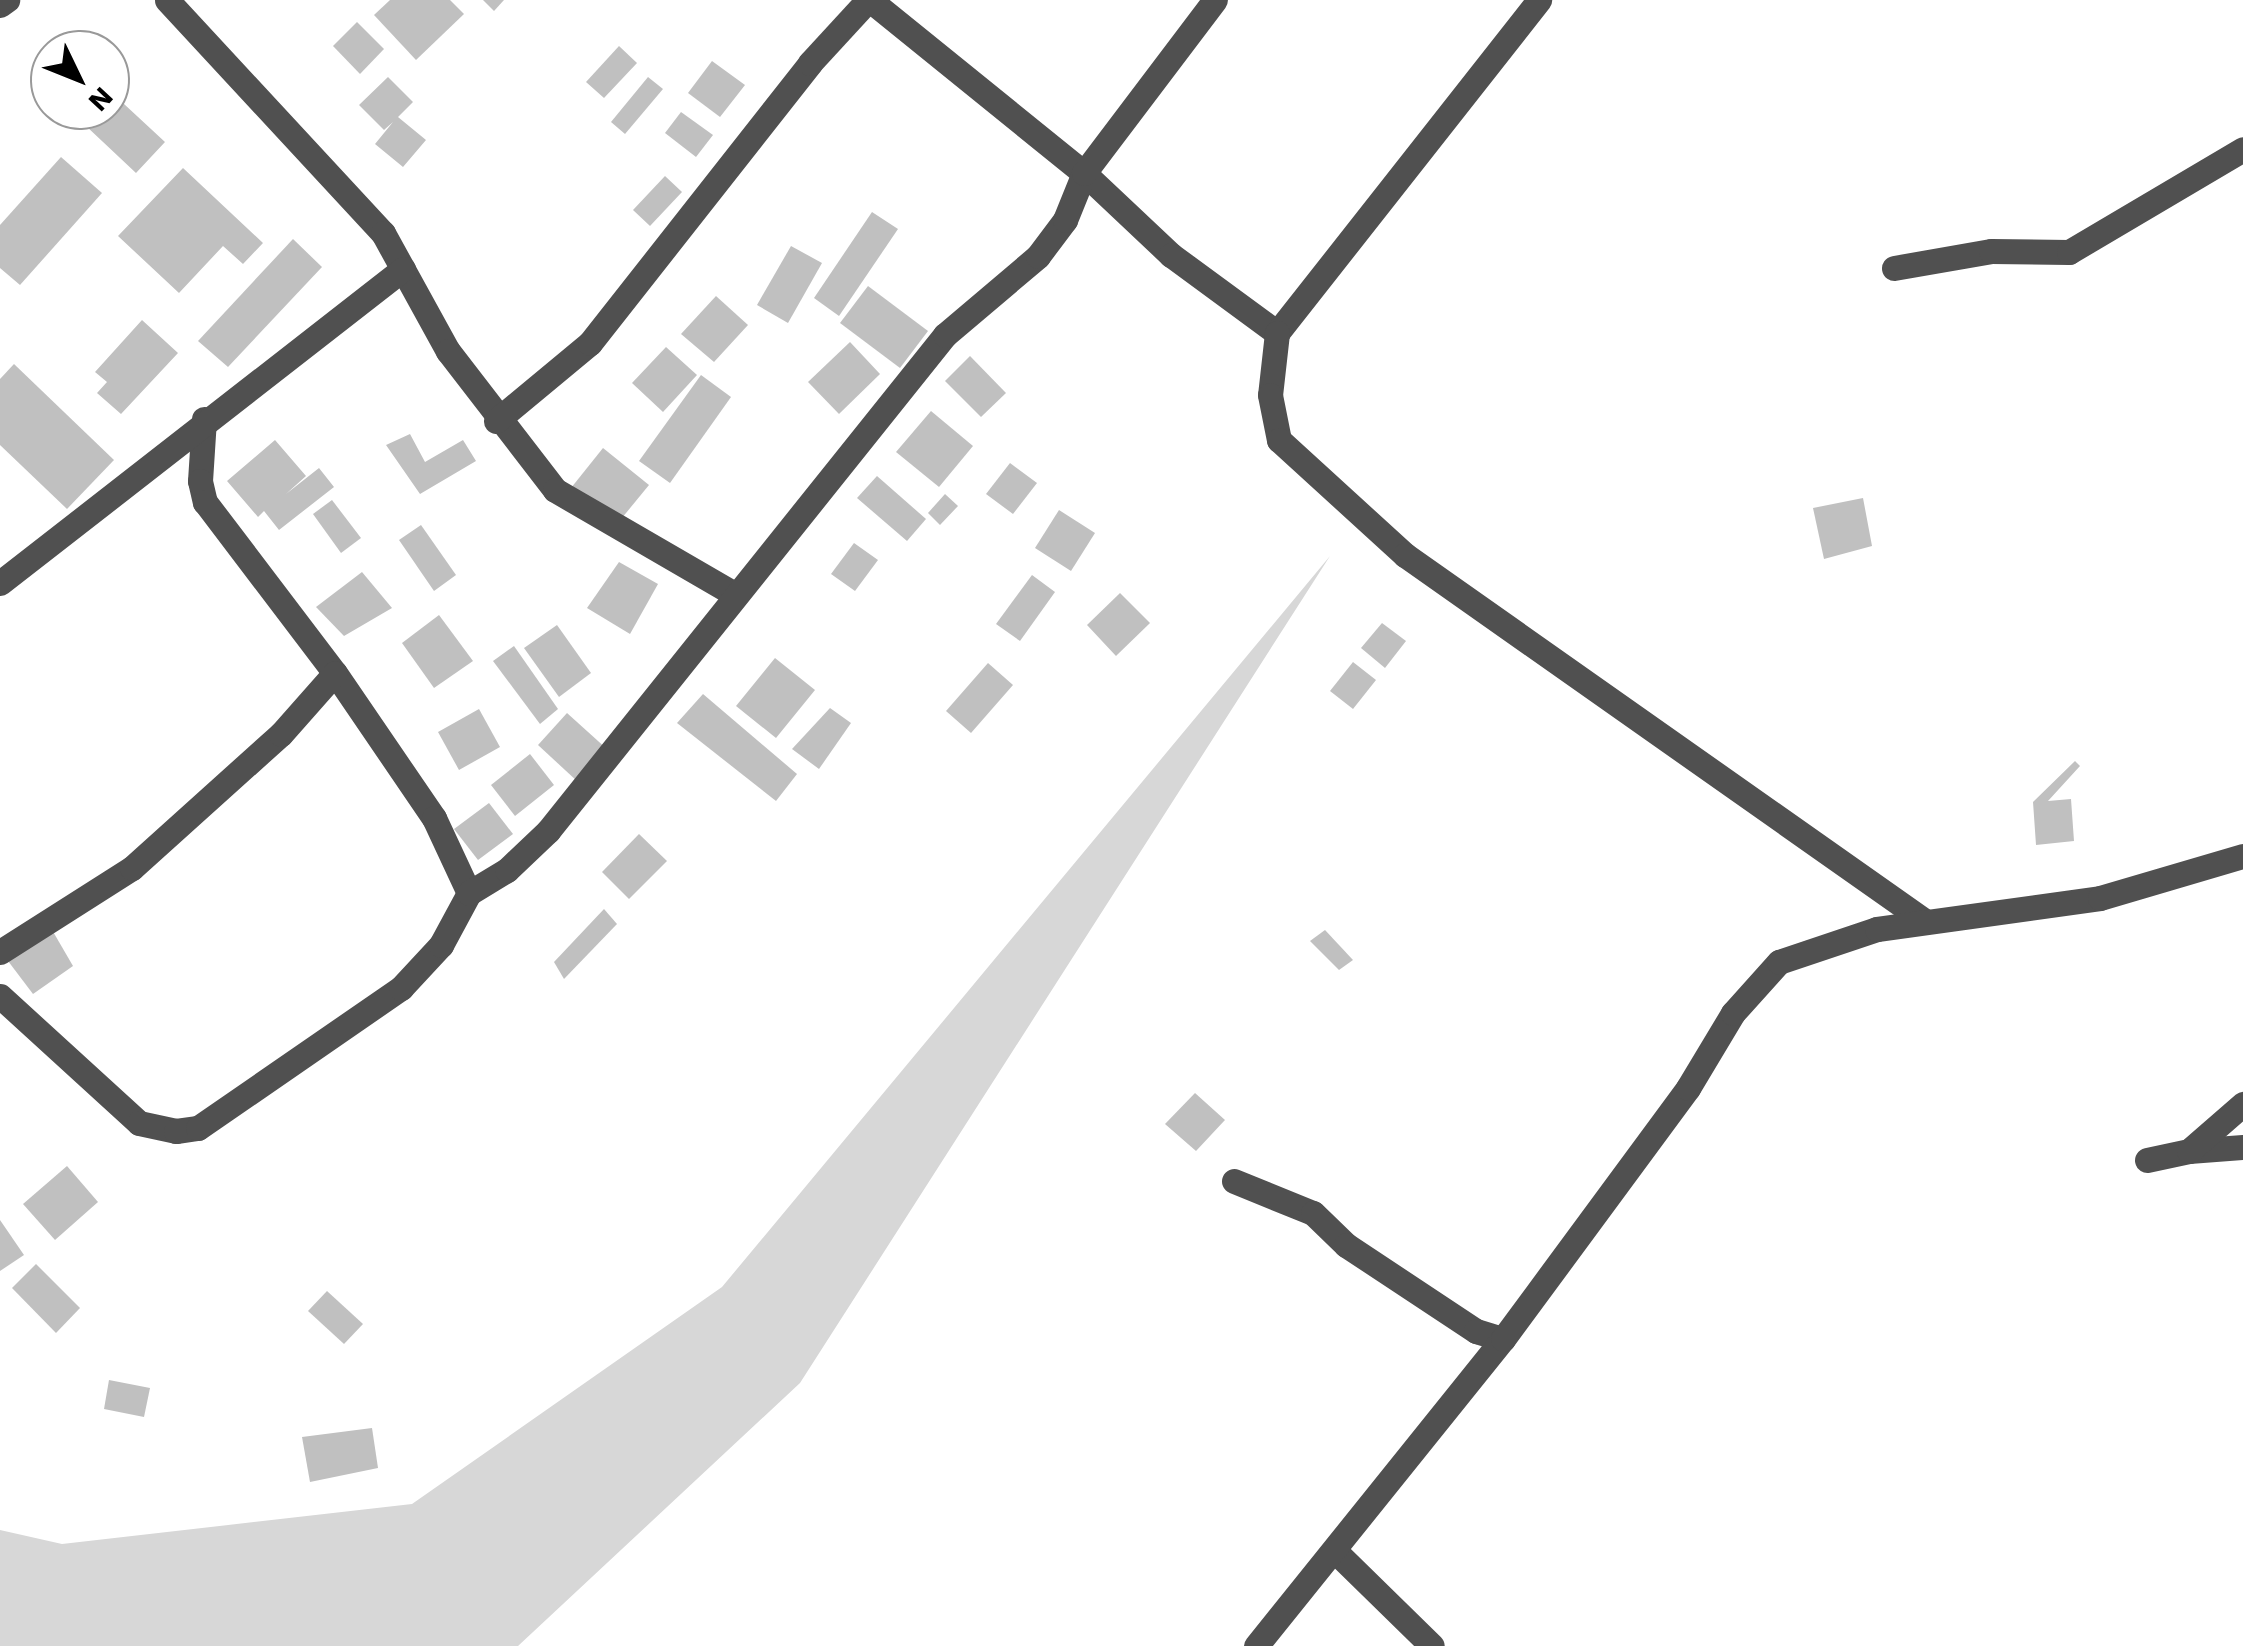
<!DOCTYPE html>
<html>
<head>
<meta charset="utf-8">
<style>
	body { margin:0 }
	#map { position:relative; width:2243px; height:1646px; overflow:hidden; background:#fff; font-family:"Work Sans",sans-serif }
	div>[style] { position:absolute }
	.green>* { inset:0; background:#d7d7d7 }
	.building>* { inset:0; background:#c0c0c0 }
	.minor>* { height:25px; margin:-12.5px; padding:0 12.5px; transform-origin:12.5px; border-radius:12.5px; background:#505050 }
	span { translate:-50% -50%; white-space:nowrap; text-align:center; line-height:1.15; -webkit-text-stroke:8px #fff; paint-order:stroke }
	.north { position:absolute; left:30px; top:30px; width:100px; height:100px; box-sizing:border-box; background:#fff; border:2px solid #999; border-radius:50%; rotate:133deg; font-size:28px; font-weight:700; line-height:40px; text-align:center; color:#000 }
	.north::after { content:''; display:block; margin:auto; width:35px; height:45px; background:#000; clip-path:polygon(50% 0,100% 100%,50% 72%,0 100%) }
</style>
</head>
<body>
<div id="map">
	<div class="green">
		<div style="clip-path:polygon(1330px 556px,800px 1383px,518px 1646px,0 1646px,0 1530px,62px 1544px,412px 1504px,722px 1287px)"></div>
	</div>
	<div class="building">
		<div style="clip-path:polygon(390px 0,450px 0,464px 14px,416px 60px,374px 15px)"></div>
		<div style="clip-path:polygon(483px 0,504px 0,494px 11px)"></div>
		<div style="clip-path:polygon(357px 22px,384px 49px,360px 74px,333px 46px)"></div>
		<div style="clip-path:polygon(619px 46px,637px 63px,604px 98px,586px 82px)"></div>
		<div style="clip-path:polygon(712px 61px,745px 85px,720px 117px,688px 93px)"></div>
		<div style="clip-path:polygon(388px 77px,413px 102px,398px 117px,426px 140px,403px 167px,375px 144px,393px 122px,384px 130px,359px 105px)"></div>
		<div style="clip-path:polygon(648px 77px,663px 89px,625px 134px,611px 122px)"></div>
		<div style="clip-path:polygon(110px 91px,165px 142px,136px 173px,69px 110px,110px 110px)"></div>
		<div style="clip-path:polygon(681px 112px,713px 135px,696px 157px,665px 133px)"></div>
		<div style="clip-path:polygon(61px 157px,102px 193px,20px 285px,0 268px,0 225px)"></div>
		<div style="clip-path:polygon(183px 168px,263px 243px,243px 264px,223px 246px,179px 293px,118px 236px)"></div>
		<div style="clip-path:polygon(665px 176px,682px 192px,650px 226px,633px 210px)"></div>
		<div style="clip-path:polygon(872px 212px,898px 229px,839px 316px,814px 298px)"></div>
		<div style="clip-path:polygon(293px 239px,322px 267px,228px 367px,198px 341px)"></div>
		<div style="clip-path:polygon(791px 246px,822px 263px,788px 323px,757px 305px)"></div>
		<div style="clip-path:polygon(868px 286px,928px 331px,900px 368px,840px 323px)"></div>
		<div style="clip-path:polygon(716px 296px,748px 325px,714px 362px,681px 334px)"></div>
		<div style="clip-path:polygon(142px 320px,178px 353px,121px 414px,97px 393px,107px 382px,95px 372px)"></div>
		<div style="clip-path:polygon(850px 342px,880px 374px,839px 414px,808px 382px)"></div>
		<div style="clip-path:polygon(666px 347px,697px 375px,663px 412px,632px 383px)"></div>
		<div style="clip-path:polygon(970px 356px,1006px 393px,981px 417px,945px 381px)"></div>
		<div style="clip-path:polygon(14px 364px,114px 460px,67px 509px,0 445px,0 379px)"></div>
		<div style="clip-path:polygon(701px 375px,731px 397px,670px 483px,639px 461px)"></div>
		<div style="clip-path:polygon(931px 411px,973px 446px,939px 487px,896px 452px)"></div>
		<div style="clip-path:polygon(410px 434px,425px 462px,463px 440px,476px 461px,420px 494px,386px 445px)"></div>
		<div style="clip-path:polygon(275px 440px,306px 476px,286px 494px,319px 468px,334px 487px,279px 530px,264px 511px,258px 517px,227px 481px)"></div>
		<div style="clip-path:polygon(603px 448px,649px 485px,617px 524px,571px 488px)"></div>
		<div style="clip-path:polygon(1010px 463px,1037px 483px,1013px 514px,986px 494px)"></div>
		<div style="clip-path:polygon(877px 476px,926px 519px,907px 541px,857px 498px)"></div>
		<div style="clip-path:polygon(945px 494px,958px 506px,940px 525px,928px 513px)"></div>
		<div style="clip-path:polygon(1863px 498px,1872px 546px,1824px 559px,1813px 508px)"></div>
		<div style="clip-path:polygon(332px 500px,361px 538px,341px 553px,313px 514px)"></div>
		<div style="clip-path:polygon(1059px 510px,1095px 533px,1071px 571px,1035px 548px)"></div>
		<div style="clip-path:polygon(421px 525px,456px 575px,434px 591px,399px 540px)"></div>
		<div style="clip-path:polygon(854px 543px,878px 560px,855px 591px,831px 574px)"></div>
		<div style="clip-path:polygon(619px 562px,658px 584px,630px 634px,587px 608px)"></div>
		<div style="clip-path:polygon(362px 572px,392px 608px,344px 636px,316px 607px)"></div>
		<div style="clip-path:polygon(1032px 575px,1055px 592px,1020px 641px,996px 624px)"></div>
		<div style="clip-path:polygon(1120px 593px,1150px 623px,1116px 656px,1087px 625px)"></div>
		<div style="clip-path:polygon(439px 615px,473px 661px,434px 688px,402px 643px)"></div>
		<div style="clip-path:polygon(1382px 623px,1406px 641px,1385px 668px,1361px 648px)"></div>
		<div style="clip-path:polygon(557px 625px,591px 673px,559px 697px,524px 648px)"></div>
		<div style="clip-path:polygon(514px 646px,558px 709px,540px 724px,493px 661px)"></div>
		<div style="clip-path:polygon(775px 658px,815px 690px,776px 738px,736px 706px)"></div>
		<div style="clip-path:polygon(1353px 662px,1376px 680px,1353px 709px,1330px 691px)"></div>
		<div style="clip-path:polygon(988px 663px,1013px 685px,971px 733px,946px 711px)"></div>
		<div style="clip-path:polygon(703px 694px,797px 774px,776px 801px,677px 723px)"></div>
		<div style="clip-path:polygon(830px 708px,851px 723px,819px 769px,792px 749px)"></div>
		<div style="clip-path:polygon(479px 709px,500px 747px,459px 770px,438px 732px)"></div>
		<div style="clip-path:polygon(567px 713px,608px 750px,578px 782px,538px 745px)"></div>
		<div style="clip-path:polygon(530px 754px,554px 785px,515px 816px,491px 785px)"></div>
		<div style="clip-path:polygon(2075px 761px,2080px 766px,2048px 801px,2071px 799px,2074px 841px,2036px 845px,2033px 802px)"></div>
		<div style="clip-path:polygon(489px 803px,513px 834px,478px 860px,454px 829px)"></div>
		<div style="clip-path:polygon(639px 834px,667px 861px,629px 899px,602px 872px)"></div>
		<div style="clip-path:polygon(604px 909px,617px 924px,564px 979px,554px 962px)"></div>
		<div style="clip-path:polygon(48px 923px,73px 966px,33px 994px,5px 957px)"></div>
		<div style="clip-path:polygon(1325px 930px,1353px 960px,1339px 970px,1310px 941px)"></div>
		<div style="clip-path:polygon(1195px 1093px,1225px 1120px,1196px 1151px,1165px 1124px)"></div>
		<div style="clip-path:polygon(67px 1166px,98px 1202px,55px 1240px,23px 1204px)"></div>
		<div style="clip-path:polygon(0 1220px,24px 1255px,0 1271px)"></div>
		<div style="clip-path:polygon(36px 1264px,80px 1308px,56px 1333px,12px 1288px)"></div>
		<div style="clip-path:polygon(327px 1291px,363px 1324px,344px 1344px,308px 1311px)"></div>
		<div style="clip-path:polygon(109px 1380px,150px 1388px,144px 1417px,104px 1409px)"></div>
		<div style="clip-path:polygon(372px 1428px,378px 1468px,310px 1482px,302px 1437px)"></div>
	</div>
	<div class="minor">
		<div style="left:167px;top:0;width:318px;rotate:47.2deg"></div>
		<div style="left:383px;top:233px;width:135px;rotate:61.2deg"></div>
		<div style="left:448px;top:351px;width:175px;rotate:52.4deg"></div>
		<div style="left:555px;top:490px;width:206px;rotate:30.1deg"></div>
		<div style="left:870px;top:0;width:275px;rotate:39deg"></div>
		<div style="left:1084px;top:173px;width:120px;rotate:43.3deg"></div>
		<div style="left:1171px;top:255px;width:132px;rotate:36.3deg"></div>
		<div style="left:1277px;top:333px;width:424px;rotate:-51.8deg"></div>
		<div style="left:0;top:5px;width:9px;rotate:-36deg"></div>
		<div style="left:1894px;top:268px;width:98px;rotate:-9.9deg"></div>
		<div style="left:1991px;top:251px;width:78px;rotate:0.7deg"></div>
		<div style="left:2069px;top:252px;width:202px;rotate:-30.6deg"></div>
		<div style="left:1277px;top:333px;width:62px;rotate:96.4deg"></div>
		<div style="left:1270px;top:395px;width:46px;rotate:78.7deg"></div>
		<div style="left:1279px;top:440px;width:171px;rotate:42.4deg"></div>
		<div style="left:1405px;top:555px;width:637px;rotate:35.16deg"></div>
		<div style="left:204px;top:419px;width:62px;rotate:93.7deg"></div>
		<div style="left:200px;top:481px;width:22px;rotate:77deg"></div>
		<div style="left:205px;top:502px;width:215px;rotate:52.8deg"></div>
		<div style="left:335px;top:673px;width:176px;rotate:55.7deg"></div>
		<div style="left:434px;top:818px;width:83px;rotate:65deg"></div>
		<div style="left:496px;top:421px;width:122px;rotate:-39.7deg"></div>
		<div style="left:590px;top:343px;width:356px;rotate:-51.8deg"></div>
		<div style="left:810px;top:63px;width:86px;rotate:-47.4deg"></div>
		<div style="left:0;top:583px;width:511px;rotate:-37.92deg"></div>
		<div style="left:0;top:952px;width:156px;rotate:-32.5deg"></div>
		<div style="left:132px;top:868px;width:200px;rotate:-42deg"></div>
		<div style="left:281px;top:734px;width:81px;rotate:-48.5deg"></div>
		<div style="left:0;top:996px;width:188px;rotate:42.4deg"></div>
		<div style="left:139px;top:1123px;width:38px;rotate:12deg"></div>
		<div style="left:176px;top:1131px;width:22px;rotate:-8deg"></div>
		<div style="left:198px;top:1128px;width:247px;rotate:-34.6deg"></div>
		<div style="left:401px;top:988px;width:59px;rotate:-47.1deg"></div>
		<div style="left:441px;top:945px;width:59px;rotate:-61.7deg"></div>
		<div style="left:469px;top:893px;width:44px;rotate:-31.2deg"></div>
		<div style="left:507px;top:870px;width:57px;rotate:-43.6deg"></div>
		<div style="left:548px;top:831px;width:635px;rotate:-51.33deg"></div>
		<div style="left:945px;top:335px;width:122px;rotate:-40.3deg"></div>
		<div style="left:1038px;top:256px;width:45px;rotate:-53.1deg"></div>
		<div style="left:1065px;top:220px;width:51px;rotate:-68deg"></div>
		<div style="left:1084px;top:173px;width:217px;rotate:-52.9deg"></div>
		<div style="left:2189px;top:1151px;width:54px;rotate:-4.2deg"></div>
		<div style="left:2147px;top:1160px;width:43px;rotate:-12.1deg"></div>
		<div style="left:2189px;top:1151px;width:72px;rotate:-41deg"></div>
		<div style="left:1234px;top:1181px;width:85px;rotate:22.1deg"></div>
		<div style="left:1313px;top:1213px;width:46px;rotate:44.1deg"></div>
		<div style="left:1346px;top:1245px;width:156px;rotate:33.5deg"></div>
		<div style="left:1476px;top:1331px;width:28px;rotate:17deg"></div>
		<div style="left:1336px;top:1552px;width:134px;rotate:44.4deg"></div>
		<div style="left:1256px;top:1646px;width:394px;rotate:-51.2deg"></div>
		<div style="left:1503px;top:1339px;width:312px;rotate:-53.6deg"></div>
		<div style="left:1688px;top:1088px;width:87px;rotate:-59deg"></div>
		<div style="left:1733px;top:1013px;width:69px;rotate:-48deg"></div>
		<div style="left:1779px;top:962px;width:103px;rotate:-18.6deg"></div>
		<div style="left:1877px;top:929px;width:225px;rotate:-7.9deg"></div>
		<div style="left:2100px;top:898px;width:149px;rotate:-16.4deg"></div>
	</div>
	<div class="north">N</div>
</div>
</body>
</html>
